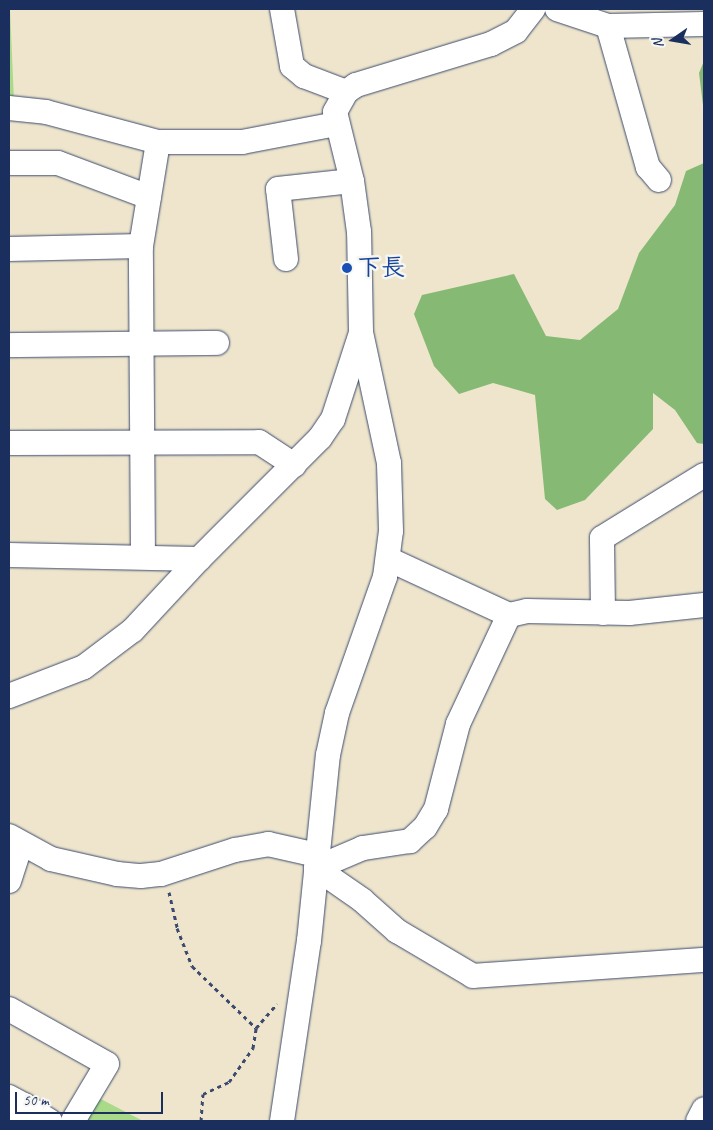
<!DOCTYPE html>
<html>
<head>
<meta charset="utf-8">
<style>
	body { margin:0 }
	#map { position:relative; width:713px; height:1130px; overflow:hidden; background:#eee5cc; font-family:Caveat,"Klee One",sans-serif }
	div>[style] { position:absolute }
	.green>* { inset:0; background:#a9da88 }
	.forest>* { inset:0; background:#86ba74 }
	.path>* { height:3px; margin-top:-1.5px; transform-origin:0; background:repeating-linear-gradient(90deg,#3b4a6e 0 4px,transparent 0 8px) }
	.roads { filter:drop-shadow(0 0 1px #3b4a6e) drop-shadow(0 0 1px #3b4a6e) }
	.minor>* { height:24px; margin:-12px; padding:0 12px; transform-origin:12px; border-radius:12px; background:#fff }
	.dots>* { width:14px; height:14px; translate:-50% -50%; box-sizing:border-box; border:2px solid #f6f6f2; border-radius:50% }
	span { translate:-50% -50%; white-space:nowrap; text-align:center; line-height:1.15; -webkit-text-stroke:5px #f6f6f2; paint-order:stroke }
	.transit-label { font-size:24px; color:#164399; font-weight:700 }
	.left { translate:0 -50%; text-align:left }
	.frame { position:absolute; inset:0; border:10px solid #1b2f5e; pointer-events:none }
	.north { position:absolute; left:648px; top:15px; width:50px; height:50px; -webkit-text-stroke:4px #f6f6f2; paint-order:stroke; rotate:257deg; font-size:14px; font-weight:700; line-height:20px; text-align:center; color:#1b2f5e }
	.north::after { content:''; display:block; margin:auto; width:18px; height:22px; background:#1b2f5e; clip-path:polygon(50% 0,100% 100%,50% 72%,0 100%) }
	.scale { position:absolute; left:15px; top:1092px; width:148px; height:22px; box-sizing:border-box; border:2px solid #1b2f5e; border-top:0; padding-left:6px; font-size:15px; line-height:18px; white-space:nowrap; color:#1b2f5e; -webkit-text-stroke:4px #f6f6f2; paint-order:stroke }
</style>
</head>
<body>
<div id="map">
	<div class="green">
		<div style="clip-path:polygon(9px 9px,10px 9px,14px 102px,9px 102px)"></div>
		<div style="clip-path:polygon(97px 1097px,143px 1121px,84px 1121px)"></div>
	</div>
	<div class="forest">
		<div style="clip-path:polygon(704px 61px,704px 113px,699px 73px)"></div>
		<div style="clip-path:polygon(704px 163px,704px 444px,697px 443px,675px 410px,653px 393px,653px 429px,585px 500px,557px 510px,545px 499px,535px 395px,493px 383px,459px 394px,434px 366px,414px 314px,422px 295px,514px 274px,546px 336px,580px 340px,618px 309px,639px 253px,675px 205px,686px 171px)"></div>
	</div>
	<div class="path">
		<div style="left:169px;top:892px;width:37px;rotate:77deg"></div>
		<div style="left:177px;top:928px;width:41px;rotate:68.5deg"></div>
		<div style="left:192px;top:966px;width:89px;rotate:44.1deg"></div>
		<div style="left:201px;top:1121px;width:27px;rotate:-86deg"></div>
		<div style="left:203px;top:1094px;width:29px;rotate:-25deg"></div>
		<div style="left:229px;top:1082px;width:42px;rotate:-54.8deg"></div>
		<div style="left:253px;top:1048px;width:20px;rotate:-81deg"></div>
		<div style="left:256px;top:1028px;width:32px;rotate:-49deg"></div>
	</div>
	<div class="roads">
		<div class="minor">
			<div style="left:282px;top:9px;width:58px;rotate:80deg"></div>
			<div style="left:292px;top:66px;width:16px;rotate:40deg"></div>
			<div style="left:304px;top:76px;width:45px;rotate:20.9deg"></div>
			<div style="left:557px;top:9px;width:54px;rotate:18.4deg"></div>
			<div style="left:608px;top:26px;width:96px;rotate:-1.2deg"></div>
			<div style="left:608px;top:26px;width:147px;rotate:74.2deg"></div>
			<div style="left:648px;top:167px;width:17px;rotate:50deg"></div>
			<div style="left:9px;top:108px;width:37px;rotate:6deg"></div>
			<div style="left:46px;top:112px;width:116px;rotate:15deg"></div>
			<div style="left:158px;top:142px;width:84px"></div>
			<div style="left:242px;top:142px;width:96px;rotate:-10.8deg"></div>
			<div style="left:9px;top:163px;width:49px"></div>
			<div style="left:58px;top:163px;width:97px;rotate:20.5deg"></div>
			<div style="left:9px;top:249px;width:132px;rotate:-1.3deg"></div>
			<div style="left:286px;top:259px;width:70px;rotate:-96.5deg"></div>
			<div style="left:278px;top:189px;width:74px;rotate:-6.2deg"></div>
			<div style="left:9px;top:345px;width:208px;rotate:-0.6deg"></div>
			<div style="left:9px;top:443px;width:250px;rotate:-0.2deg"></div>
			<div style="left:259px;top:442px;width:42px;rotate:33.3deg"></div>
			<div style="left:9px;top:555px;width:190px;rotate:1.2deg"></div>
			<div style="left:143px;top:557px;width:311px;rotate:-90.4deg"></div>
			<div style="left:141px;top:246px;width:105px;rotate:-80.7deg"></div>
			<div style="left:388px;top:559px;width:133px;rotate:24.8deg"></div>
			<div style="left:704px;top:605px;width:75px;rotate:173.9deg"></div>
			<div style="left:629px;top:613px;width:102px;rotate:-178.9deg"></div>
			<div style="left:527px;top:611px;width:18px;rotate:167deg"></div>
			<div style="left:509px;top:615px;width:120px;rotate:115.1deg"></div>
			<div style="left:458px;top:724px;width:88px;rotate:104.5deg"></div>
			<div style="left:436px;top:809px;width:21px;rotate:121deg"></div>
			<div style="left:425px;top:827px;width:21px;rotate:137deg"></div>
			<div style="left:410px;top:841px;width:48px;rotate:171.5deg"></div>
			<div style="left:363px;top:848px;width:51px;rotate:156.9deg"></div>
			<div style="left:316px;top:868px;width:56px;rotate:34.8deg"></div>
			<div style="left:362px;top:900px;width:47px;rotate:41.5deg"></div>
			<div style="left:397px;top:931px;width:88px;rotate:30.6deg"></div>
			<div style="left:473px;top:976px;width:232px;rotate:-4deg"></div>
			<div style="left:603px;top:613px;width:75px;rotate:-90.8deg"></div>
			<div style="left:602px;top:538px;width:120px;rotate:-31.7deg"></div>
			<div style="left:9px;top:696px;width:80px;rotate:-21.1deg"></div>
			<div style="left:84px;top:667px;width:61px;rotate:-37.1deg"></div>
			<div style="left:133px;top:630px;width:97px;rotate:-47.1deg"></div>
			<div style="left:199px;top:559px;width:171px;rotate:-45deg"></div>
			<div style="left:320px;top:438px;width:23px;rotate:-56deg"></div>
			<div style="left:333px;top:419px;width:87px;rotate:-72deg"></div>
			<div style="left:9px;top:836px;width:48px;rotate:28.7deg"></div>
			<div style="left:51px;top:859px;width:68px;rotate:12.8deg"></div>
			<div style="left:117px;top:874px;width:24px;rotate:5deg"></div>
			<div style="left:141px;top:876px;width:20px;rotate:-6deg"></div>
			<div style="left:161px;top:874px;width:78px;rotate:-18deg"></div>
			<div style="left:235px;top:850px;width:34px;rotate:-10deg"></div>
			<div style="left:268px;top:844px;width:50px;rotate:12.7deg"></div>
			<div style="left:9px;top:881px;width:38px;rotate:-72deg"></div>
			<div style="left:9px;top:1009px;width:112px;rotate:29.3deg"></div>
			<div style="left:107px;top:1064px;width:66px;rotate:120.8deg"></div>
			<div style="left:9px;top:1097px;width:17px;rotate:28deg"></div>
			<div style="left:24px;top:1105px;width:17px;rotate:111deg"></div>
			<div style="left:24px;top:1105px;width:31px;rotate:32deg"></div>
			<div style="left:282px;top:1121px;width:182px;rotate:-81.5deg"></div>
			<div style="left:309px;top:941px;width:187px;rotate:-84.2deg"></div>
			<div style="left:328px;top:755px;width:43px;rotate:-77.9deg"></div>
			<div style="left:337px;top:713px;width:144px;rotate:-70.6deg"></div>
			<div style="left:385px;top:577px;width:46px;rotate:-82.6deg"></div>
			<div style="left:391px;top:531px;width:68px;rotate:-91.7deg"></div>
			<div style="left:389px;top:463px;width:134px;rotate:-102.1deg"></div>
			<div style="left:361px;top:332px;width:100px;rotate:-91.1deg"></div>
			<div style="left:359px;top:232px;width:51px;rotate:-97.8deg"></div>
			<div style="left:352px;top:181px;width:71px;rotate:-103.8deg"></div>
			<div style="left:335px;top:112px;width:23px;rotate:-61deg"></div>
			<div style="left:346px;top:92px;width:12px;rotate:-35deg"></div>
			<div style="left:356px;top:85px;width:141px;rotate:-16.9deg"></div>
			<div style="left:491px;top:44px;width:28px;rotate:-27deg"></div>
			<div style="left:516px;top:31px;width:28px;rotate:-52deg"></div>
			<div style="left:698px;top:1121px;width:13px;rotate:-63deg"></div>
		</div>
	</div>
	<div class="dots">
		<div style="left:347px;top:268px;background:#1a4fb4"></div>
	</div>
	<div class="transit-label">
		<span class="left" style="left:357px;top:268px">下長</span>
	</div>
	<div class="frame"></div>
	<div class="north">N</div>
	<div class="scale">50 m</div>
</div>
</body>
</html>
